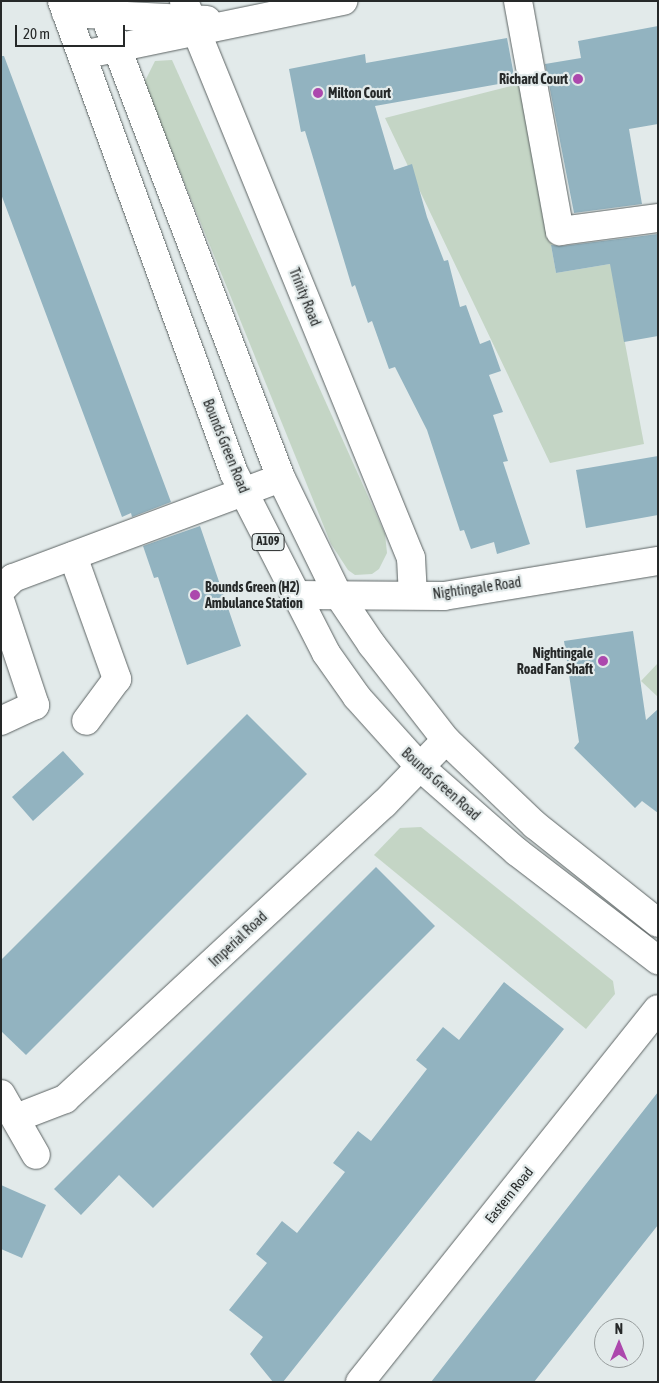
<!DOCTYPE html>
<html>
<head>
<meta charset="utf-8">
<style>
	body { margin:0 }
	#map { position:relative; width:659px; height:1383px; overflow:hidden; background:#e2eaea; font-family:"Asap Condensed",sans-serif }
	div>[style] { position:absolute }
	.green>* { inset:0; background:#c4d5c5 }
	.building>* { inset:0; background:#92b3c0 }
	.roads { filter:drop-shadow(0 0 1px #5c6363) drop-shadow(0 0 1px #5c6363) }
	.minor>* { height:28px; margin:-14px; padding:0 14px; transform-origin:14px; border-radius:14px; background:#fff }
	.major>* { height:28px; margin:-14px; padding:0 14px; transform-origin:14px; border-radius:14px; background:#fff }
	.dots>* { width:14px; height:14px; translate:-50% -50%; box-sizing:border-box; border:2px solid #e2eaea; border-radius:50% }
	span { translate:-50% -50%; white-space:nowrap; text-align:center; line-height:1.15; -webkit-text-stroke:4.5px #e2eaea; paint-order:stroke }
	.shield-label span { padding:1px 4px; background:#e2eaea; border:1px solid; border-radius:4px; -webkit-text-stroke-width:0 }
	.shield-label { font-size:12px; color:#262929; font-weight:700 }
	.poi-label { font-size:14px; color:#262929; font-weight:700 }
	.right { translate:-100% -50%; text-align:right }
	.left { translate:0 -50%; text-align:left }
	.street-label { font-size:14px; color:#262929 }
	.frame { position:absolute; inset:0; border:2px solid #262929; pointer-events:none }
	.north { position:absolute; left:594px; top:1318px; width:50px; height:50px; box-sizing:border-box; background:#e2eaea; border:1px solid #979d9d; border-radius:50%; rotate:0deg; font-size:14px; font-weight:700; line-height:20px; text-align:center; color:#262929 }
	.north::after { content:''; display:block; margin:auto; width:18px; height:22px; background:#ac48ad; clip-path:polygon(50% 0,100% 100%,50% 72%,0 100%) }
	.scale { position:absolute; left:15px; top:25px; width:110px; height:22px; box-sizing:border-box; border:2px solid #262929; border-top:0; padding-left:6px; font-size:15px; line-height:18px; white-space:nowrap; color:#262929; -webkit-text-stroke:4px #e2eaea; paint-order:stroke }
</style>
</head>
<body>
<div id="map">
	<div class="green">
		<div style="clip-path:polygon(172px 60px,385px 534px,387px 553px,379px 569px,372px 574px,355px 575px,348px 570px,331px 544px,144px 83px,155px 61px)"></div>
		<div style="clip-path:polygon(523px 83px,558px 243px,551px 245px,556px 273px,658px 256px,615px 290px,644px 444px,550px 463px,385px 118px)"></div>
		<div style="clip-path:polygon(658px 663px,658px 697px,641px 681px)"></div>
		<div style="clip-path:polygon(421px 827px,613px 981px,615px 994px,586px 1029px,374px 855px,400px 828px)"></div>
	</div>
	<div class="building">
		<div style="clip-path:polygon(658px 26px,658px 124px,629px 129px,642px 204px,574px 213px,545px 64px,581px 58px,578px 41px)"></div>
		<div style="clip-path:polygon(507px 38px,515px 81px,375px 106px,394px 170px,412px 164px,427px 217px,444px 261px,448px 260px,460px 307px,466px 305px,480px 344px,490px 340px,501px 371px,489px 375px,503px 412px,493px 415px,508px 461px,503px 462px,530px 544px,497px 554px,494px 542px,471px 549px,464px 530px,460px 531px,427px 430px,395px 367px,389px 369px,372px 321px,368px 323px,355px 285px,352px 287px,305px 131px,301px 132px,289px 69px,365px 54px,366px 63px)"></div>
		<div style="clip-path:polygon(1px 56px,4px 56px,171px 502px,132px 517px,131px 513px,122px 517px,1px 194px)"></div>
		<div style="clip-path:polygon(658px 234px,658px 336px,624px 342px,610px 264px,556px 273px,551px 245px,562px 246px)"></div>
		<div style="clip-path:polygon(658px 456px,658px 515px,586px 528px,576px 470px)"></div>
		<div style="clip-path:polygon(200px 526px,241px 646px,187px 665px,158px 577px,154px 578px,143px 546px)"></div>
		<div style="clip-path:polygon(633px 631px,646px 720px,658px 709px,658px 813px,642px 801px,635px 808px,574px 748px,579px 742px,564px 641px)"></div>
		<div style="clip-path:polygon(247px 714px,307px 774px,26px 1055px,1px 1031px,1px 960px)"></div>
		<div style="clip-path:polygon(63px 751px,84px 774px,33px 821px,12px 797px)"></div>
		<div style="clip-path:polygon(376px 867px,435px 926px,153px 1208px,119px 1175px,81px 1215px,54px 1189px)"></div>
		<div style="clip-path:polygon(504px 982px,564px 1029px,283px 1382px,273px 1382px,250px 1354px,263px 1337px,229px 1310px,267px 1263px,256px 1254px,282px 1221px,297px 1233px,345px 1172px,333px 1163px,358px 1131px,371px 1141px,427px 1069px,416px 1060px,443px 1027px,459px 1040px)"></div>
		<div style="clip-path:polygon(658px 1092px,658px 1225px,616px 1278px,534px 1382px,431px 1382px)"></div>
		<div style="clip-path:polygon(1px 1185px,46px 1205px,22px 1258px,1px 1249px)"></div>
	</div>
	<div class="roads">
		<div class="minor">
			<div style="left:184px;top:1px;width:601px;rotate:67.83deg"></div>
			<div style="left:411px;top:558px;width:37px;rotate:87deg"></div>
			<div style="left:518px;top:1px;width:234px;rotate:79.7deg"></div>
			<div style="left:560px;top:231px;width:99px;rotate:-7.6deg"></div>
			<div style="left:66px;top:13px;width:141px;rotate:2.8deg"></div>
			<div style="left:82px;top:55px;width:267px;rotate:-11.7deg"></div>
			<div style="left:73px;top:556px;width:131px;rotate:70.3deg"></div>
			<div style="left:117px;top:679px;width:52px;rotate:126.4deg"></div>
			<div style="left:1px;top:590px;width:17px;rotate:-45deg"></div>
			<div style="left:13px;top:578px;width:286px;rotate:-20.5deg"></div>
			<div style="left:294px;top:595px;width:150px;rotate:0.4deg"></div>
			<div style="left:444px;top:596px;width:217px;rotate:-9.3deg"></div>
			<div style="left:1px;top:603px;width:108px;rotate:71.6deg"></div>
			<div style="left:35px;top:705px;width:38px;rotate:155deg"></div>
			<div style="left:1px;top:1094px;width:70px;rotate:60.2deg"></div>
			<div style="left:16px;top:1118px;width:53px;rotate:-21.2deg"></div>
			<div style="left:65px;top:1099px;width:434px;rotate:-42.8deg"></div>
			<div style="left:384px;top:804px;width:89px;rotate:-45.9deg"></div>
			<div style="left:360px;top:1382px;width:477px;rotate:-51.4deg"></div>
		</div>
		<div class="major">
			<div style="left:62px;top:1px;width:502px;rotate:69.98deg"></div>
			<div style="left:234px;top:473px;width:202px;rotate:62.9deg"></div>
			<div style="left:326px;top:653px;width:54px;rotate:54.8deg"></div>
			<div style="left:357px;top:697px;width:94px;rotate:48deg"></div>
			<div style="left:420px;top:767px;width:129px;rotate:41.2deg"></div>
			<div style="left:517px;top:852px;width:178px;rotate:37.5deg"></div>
			<div style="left:99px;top:1px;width:511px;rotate:69.12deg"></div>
			<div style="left:281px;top:478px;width:128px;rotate:64deg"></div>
			<div style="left:337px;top:593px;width:63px;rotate:56.1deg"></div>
			<div style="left:372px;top:645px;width:120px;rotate:52.1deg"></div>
			<div style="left:446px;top:740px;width:123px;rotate:43.7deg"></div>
			<div style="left:535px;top:825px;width:157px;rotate:38.5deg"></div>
		</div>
	</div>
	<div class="dots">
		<div style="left:578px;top:79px;background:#ac48ad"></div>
		<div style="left:318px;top:93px;background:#ac48ad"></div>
		<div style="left:195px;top:595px;background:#ac48ad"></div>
		<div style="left:603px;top:661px;background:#ac48ad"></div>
	</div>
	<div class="shield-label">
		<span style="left:268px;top:542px">A109</span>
	</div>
	<div class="poi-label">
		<span class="right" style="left:568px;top:79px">Richard Court</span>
		<span class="left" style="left:328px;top:93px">Milton Court</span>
		<span class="left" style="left:205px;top:595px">Bounds Green (H2)<br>Ambulance Station</span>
		<span class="right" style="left:593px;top:661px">Nightingale<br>Road Fan Shaft</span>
	</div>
	<div class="street-label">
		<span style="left:305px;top:297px;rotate:68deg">Trinity Road</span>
		<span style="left:226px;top:446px;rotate:68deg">Bounds Green Road</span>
		<span style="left:477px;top:588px;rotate:-8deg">Nightingale Road</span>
		<span style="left:441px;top:784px;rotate:42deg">Bounds Green Road</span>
		<span style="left:238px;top:939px;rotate:-43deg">Imperial Road</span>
		<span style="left:509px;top:1195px;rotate:-51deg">Eastern Road</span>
	</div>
	<div class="frame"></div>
	<div class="north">N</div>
	<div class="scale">20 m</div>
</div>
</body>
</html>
